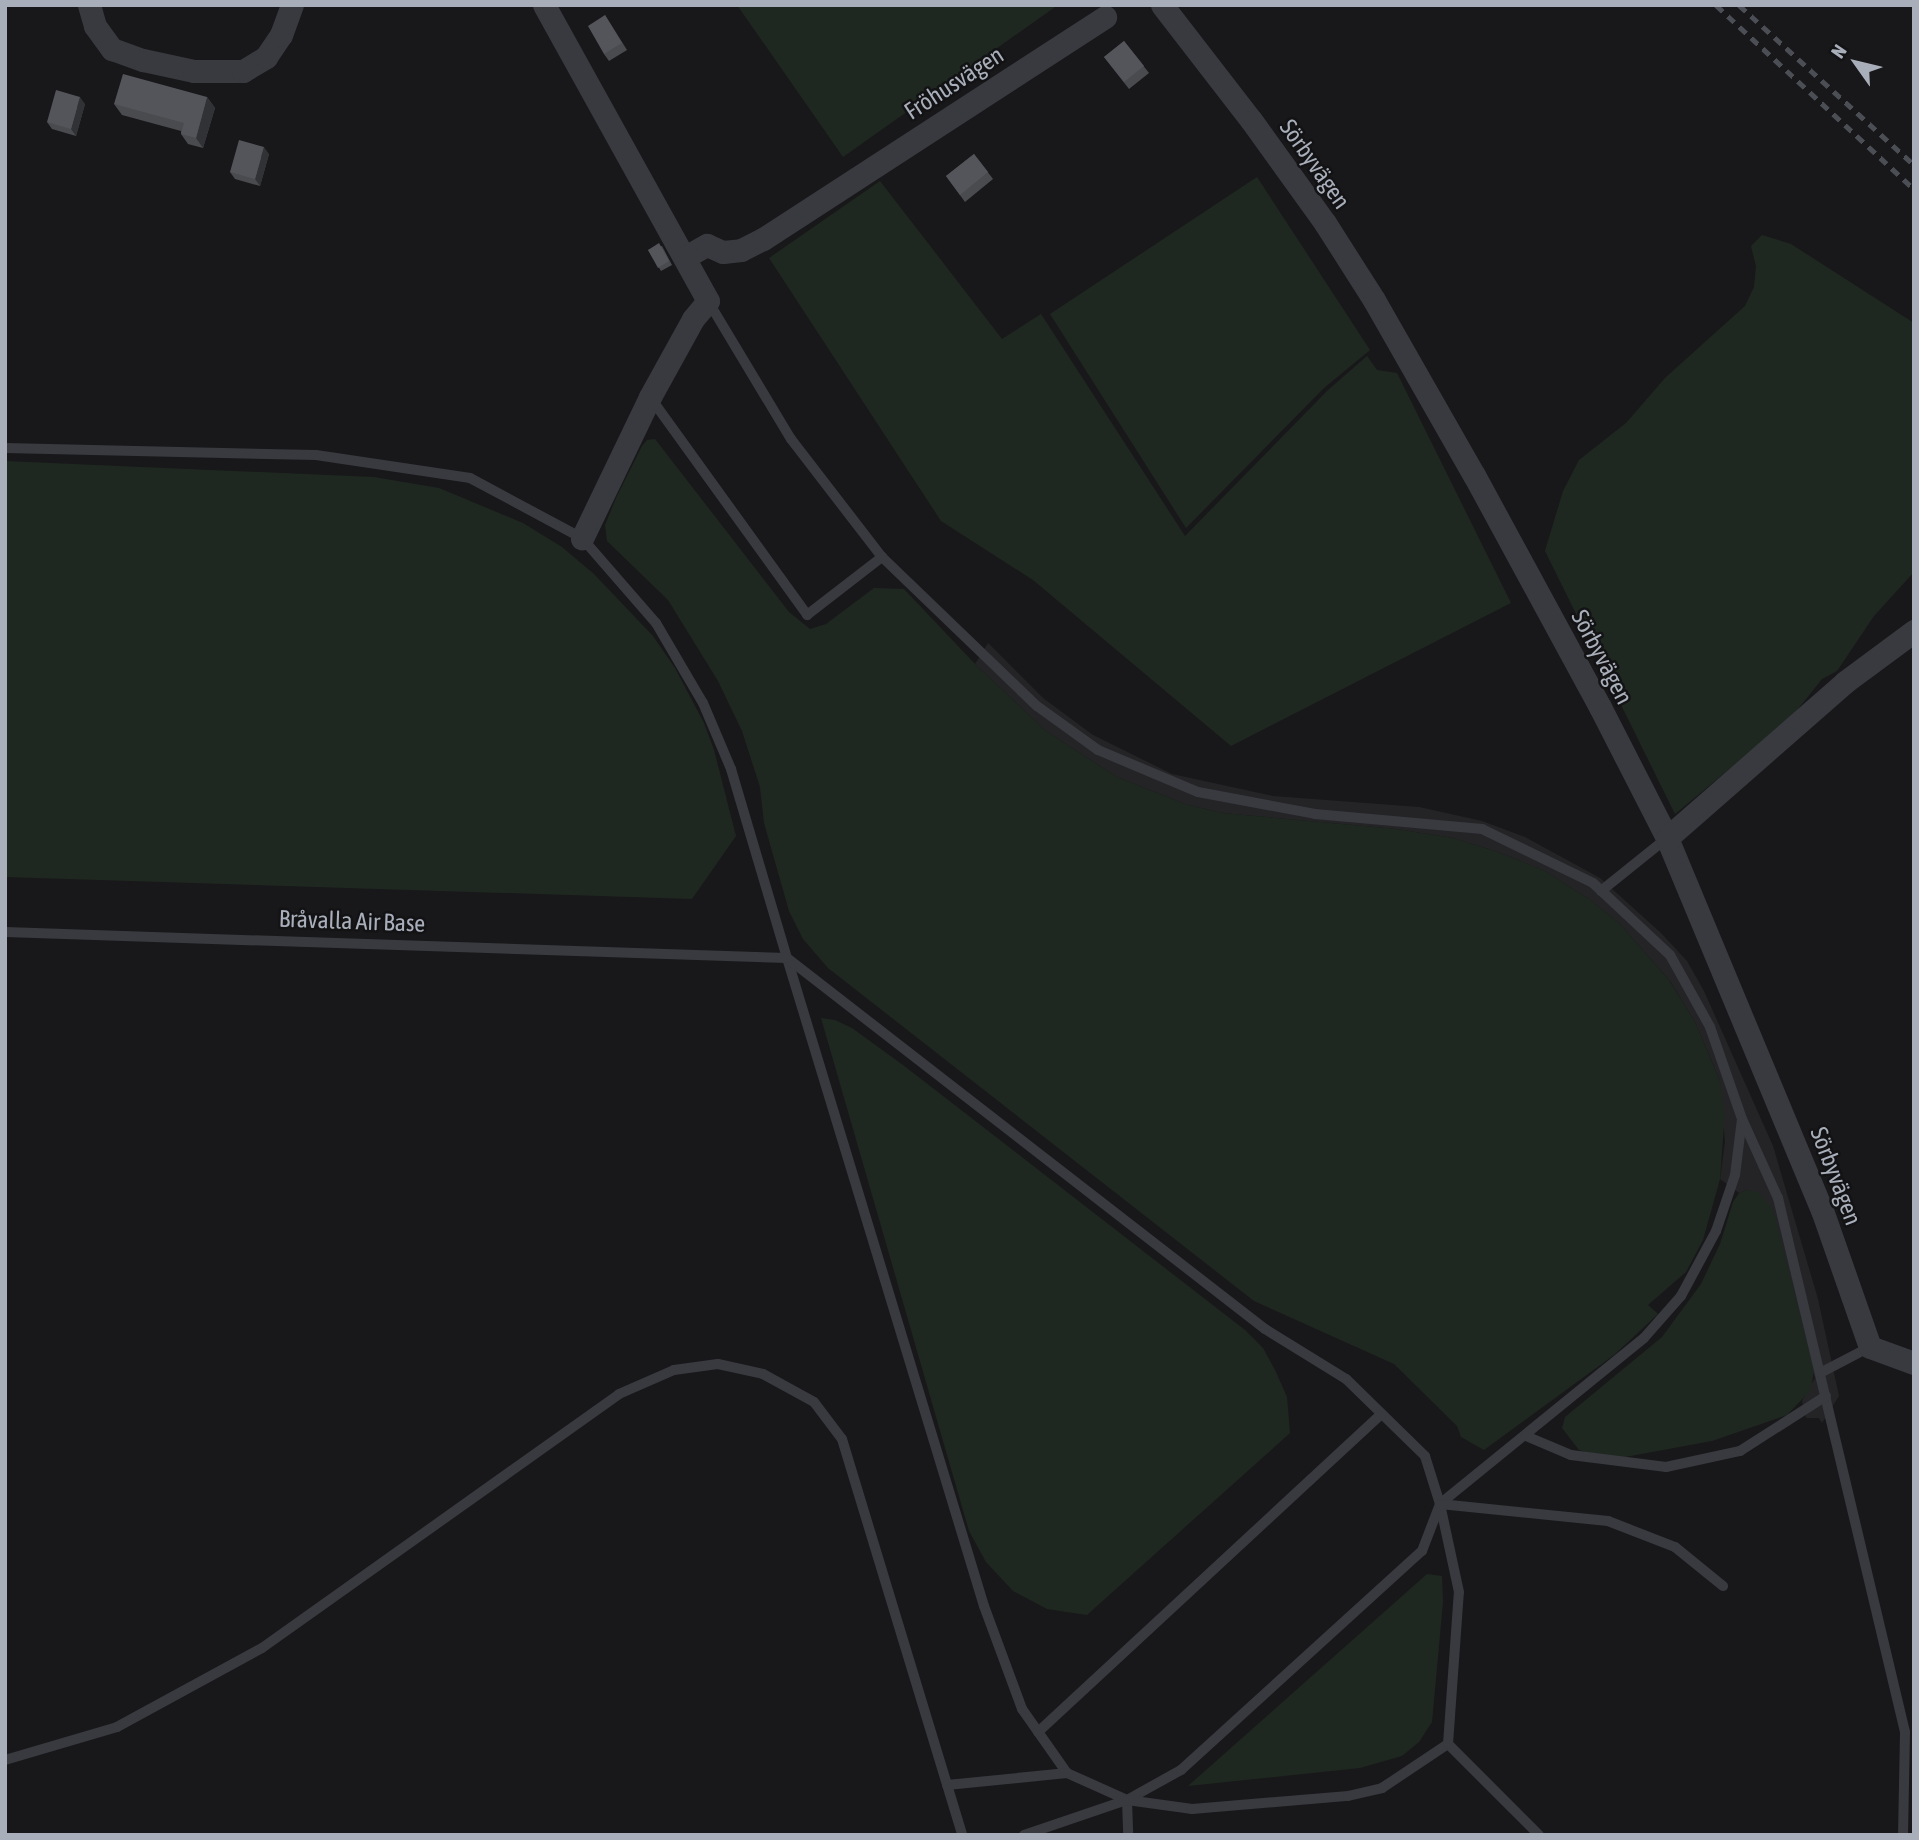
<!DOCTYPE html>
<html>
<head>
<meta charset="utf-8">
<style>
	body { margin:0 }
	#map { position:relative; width:1919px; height:1840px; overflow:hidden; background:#18181a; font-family:"Asap Condensed",sans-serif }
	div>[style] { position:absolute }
	.built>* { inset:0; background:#242427 }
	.green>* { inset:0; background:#1f2820 }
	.service>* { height:10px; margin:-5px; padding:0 5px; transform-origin:5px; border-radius:5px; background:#383a3f }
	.minor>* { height:23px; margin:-11.5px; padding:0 11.5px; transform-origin:11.5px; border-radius:11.5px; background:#383a3f }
	.rail>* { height:5px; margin-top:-2.5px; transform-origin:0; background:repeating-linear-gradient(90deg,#4b4e54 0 9px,transparent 0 16px) }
	.wall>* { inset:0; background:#494b4f }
	.shaded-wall>* { inset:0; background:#313235 }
	.building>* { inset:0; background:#54555b }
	span { translate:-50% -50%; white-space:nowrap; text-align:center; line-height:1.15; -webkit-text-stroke:5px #131315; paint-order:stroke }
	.street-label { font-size:24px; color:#a9afba }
	.frame { position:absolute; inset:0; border:7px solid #a9afba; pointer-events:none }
	.north { position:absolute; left:1821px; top:28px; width:70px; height:70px; -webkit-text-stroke:5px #131315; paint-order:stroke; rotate:304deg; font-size:19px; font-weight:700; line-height:28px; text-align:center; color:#a9afba }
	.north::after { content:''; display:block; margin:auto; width:24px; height:32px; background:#a9afba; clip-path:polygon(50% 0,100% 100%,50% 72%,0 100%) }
</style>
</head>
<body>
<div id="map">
	<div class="built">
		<div style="clip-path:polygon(988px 643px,1043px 698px,1093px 735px,1172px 774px,1273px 796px,1419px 807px,1482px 821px,1525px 837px,1600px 878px,1661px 933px,1687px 961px,1704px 991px,1773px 1146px,1818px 1299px,1839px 1396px,1822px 1423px,1819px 1418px,1806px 1418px,1802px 1401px,1815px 1378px,1747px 1190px,1739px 1193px,1720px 1179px,1725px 1142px,1720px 1081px,1710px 1057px,1695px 1022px,1670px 981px,1619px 923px,1589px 899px,1545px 871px,1498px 852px,1453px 838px,1396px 829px,1222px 813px,1185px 804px,1117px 777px,1046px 731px,975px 664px)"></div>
	</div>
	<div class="green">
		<div style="clip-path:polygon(737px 5px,1058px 5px,843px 157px)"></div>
		<div style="clip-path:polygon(1257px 177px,1370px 350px,1324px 388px,1186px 528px,1050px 314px)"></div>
		<div style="clip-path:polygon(880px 181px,1002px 339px,1041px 314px,1185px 536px,1328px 390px,1367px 356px,1377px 370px,1397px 373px,1511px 603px,1231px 746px,1033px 580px,941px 521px,769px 258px)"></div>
		<div style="clip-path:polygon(1762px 235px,1791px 244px,1914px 323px,1914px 572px,1874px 616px,1837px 671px,1822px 679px,1790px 719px,1675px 814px,1545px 551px,1563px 491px,1579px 460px,1626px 423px,1665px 378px,1745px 306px,1754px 287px,1756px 266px,1751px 246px)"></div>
		<div style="clip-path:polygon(655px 439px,789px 612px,810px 629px,826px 624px,874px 588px,904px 589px,975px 664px,1046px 731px,1117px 777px,1185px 804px,1222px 813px,1396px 829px,1453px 838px,1498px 852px,1545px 871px,1589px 899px,1619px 923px,1669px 980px,1695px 1022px,1720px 1081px,1725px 1112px,1720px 1179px,1703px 1240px,1686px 1272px,1648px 1305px,1658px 1314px,1614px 1355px,1484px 1450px,1461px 1437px,1457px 1426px,1394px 1364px,1254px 1301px,828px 968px,803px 939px,789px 911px,764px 823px,760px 787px,742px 731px,718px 681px,668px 600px,607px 541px,605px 525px,616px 498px,642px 446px,647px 440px)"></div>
		<div style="clip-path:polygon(5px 461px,374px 477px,439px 488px,523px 523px,562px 547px,594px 574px,653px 636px,675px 668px,704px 723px,714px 750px,736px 836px,692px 899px,5px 877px)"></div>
		<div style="clip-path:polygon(821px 1018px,835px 1020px,852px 1028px,903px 1065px,1245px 1330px,1263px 1348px,1276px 1372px,1287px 1397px,1290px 1433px,1087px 1615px,1047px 1609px,1013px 1591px,986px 1562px,969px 1531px)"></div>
		<div style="clip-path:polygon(1747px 1190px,1758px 1192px,1773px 1209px,1814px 1369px,1811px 1390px,1787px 1415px,1712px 1441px,1625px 1457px,1601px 1457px,1579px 1450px,1562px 1428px,1565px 1417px,1662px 1337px,1701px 1284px,1720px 1244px,1733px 1202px,1739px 1193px)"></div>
		<div style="clip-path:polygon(1427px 1574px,1442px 1576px,1443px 1602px,1432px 1722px,1419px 1742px,1402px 1756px,1360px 1768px,1188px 1786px)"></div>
	</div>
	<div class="service">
		<div style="left:708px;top:301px;width:161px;rotate:59deg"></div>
		<div style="left:791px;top:439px;width:149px;rotate:52.4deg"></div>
		<div style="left:882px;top:557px;width:215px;rotate:43.9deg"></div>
		<div style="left:1037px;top:706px;width:75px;rotate:35.8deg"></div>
		<div style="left:1098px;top:750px;width:108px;rotate:22.8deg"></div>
		<div style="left:1198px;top:792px;width:119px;rotate:10.6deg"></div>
		<div style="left:1315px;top:814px;width:168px;rotate:5.1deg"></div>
		<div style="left:1482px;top:829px;width:123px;rotate:25.9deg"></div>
		<div style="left:1593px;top:883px;width:105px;rotate:43.1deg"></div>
		<div style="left:1670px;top:955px;width:82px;rotate:60.9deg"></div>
		<div style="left:1710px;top:1027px;width:97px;rotate:70.8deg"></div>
		<div style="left:1742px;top:1119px;width:56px;rotate:97.1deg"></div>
		<div style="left:1735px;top:1175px;width:59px;rotate:108.7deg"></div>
		<div style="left:1716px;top:1231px;width:74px;rotate:118.3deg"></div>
		<div style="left:1681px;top:1296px;width:56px;rotate:131.4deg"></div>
		<div style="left:1644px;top:1338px;width:263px;rotate:140.9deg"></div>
		<div style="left:650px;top:397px;width:269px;rotate:54.2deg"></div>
		<div style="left:807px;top:615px;width:95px;rotate:-37.7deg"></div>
		<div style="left:5px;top:448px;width:311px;rotate:1.3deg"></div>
		<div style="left:316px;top:455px;width:156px;rotate:8.5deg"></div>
		<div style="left:470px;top:478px;width:127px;rotate:28.2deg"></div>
		<div style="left:582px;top:538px;width:113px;rotate:49deg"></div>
		<div style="left:656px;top:623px;width:93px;rotate:59.6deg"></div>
		<div style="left:703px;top:703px;width:72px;rotate:67deg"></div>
		<div style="left:731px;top:769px;width:197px;rotate:73.5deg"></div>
		<div style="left:787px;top:958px;width:677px;rotate:73.09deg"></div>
		<div style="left:984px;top:1606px;width:110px;rotate:69.7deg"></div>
		<div style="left:1022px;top:1709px;width:78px;rotate:54.9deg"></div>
		<div style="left:1067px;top:1773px;width:66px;rotate:24.2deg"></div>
		<div style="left:1127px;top:1800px;width:62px;rotate:-29.1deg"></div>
		<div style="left:1181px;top:1770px;width:326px;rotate:-42.3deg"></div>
		<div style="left:1422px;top:1551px;width:50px;rotate:-69deg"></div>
		<div style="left:1440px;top:1504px;width:50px;rotate:-107.4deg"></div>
		<div style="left:1425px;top:1456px;width:110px;rotate:-135.7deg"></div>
		<div style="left:1346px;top:1379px;width:95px;rotate:-148.3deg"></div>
		<div style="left:1265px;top:1329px;width:605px;rotate:-142.18deg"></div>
		<div style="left:787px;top:958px;width:782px;rotate:-178.1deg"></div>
		<div style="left:1601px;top:891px;width:85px;rotate:-38.8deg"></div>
		<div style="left:1743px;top:1121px;width:85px;rotate:65.6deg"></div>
		<div style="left:1778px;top:1198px;width:549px;rotate:76.62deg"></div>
		<div style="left:1905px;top:1732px;width:103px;rotate:91.1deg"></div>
		<div style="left:1820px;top:1373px;width:56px;rotate:-27.5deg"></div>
		<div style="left:1526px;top:1436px;width:49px;rotate:22.9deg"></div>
		<div style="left:1571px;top:1455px;width:96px;rotate:7.2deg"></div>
		<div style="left:1666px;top:1467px;width:76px;rotate:-12.2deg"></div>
		<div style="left:1740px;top:1451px;width:102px;rotate:-32.6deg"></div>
		<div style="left:1440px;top:1504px;width:169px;rotate:5.8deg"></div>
		<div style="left:1608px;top:1521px;width:72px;rotate:21.2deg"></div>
		<div style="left:1675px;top:1547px;width:62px;rotate:39.1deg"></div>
		<div style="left:1038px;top:1732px;width:468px;rotate:-42.8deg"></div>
		<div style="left:1448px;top:1744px;width:129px;rotate:45deg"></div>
		<div style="left:5px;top:1760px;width:117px;rotate:-16.4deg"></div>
		<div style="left:117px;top:1727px;width:165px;rotate:-28.6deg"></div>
		<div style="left:262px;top:1648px;width:438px;rotate:-35.4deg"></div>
		<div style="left:619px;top:1394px;width:60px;rotate:-23.6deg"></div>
		<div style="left:674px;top:1370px;width:44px;rotate:-7.8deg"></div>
		<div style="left:718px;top:1364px;width:46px;rotate:12.5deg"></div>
		<div style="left:763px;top:1374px;width:58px;rotate:28.8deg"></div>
		<div style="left:814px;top:1402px;width:46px;rotate:52.9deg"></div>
		<div style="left:842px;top:1439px;width:414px;rotate:73.1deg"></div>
		<div style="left:947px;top:1785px;width:121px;rotate:-5.7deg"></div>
		<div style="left:1127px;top:1800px;width:35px;rotate:88deg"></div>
		<div style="left:1024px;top:1835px;width:109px;rotate:-18.8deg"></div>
		<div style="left:1127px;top:1800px;width:66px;rotate:7.9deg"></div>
		<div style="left:1192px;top:1809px;width:157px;rotate:-4.8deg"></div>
		<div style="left:1348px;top:1796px;width:35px;rotate:-13deg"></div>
		<div style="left:1382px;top:1788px;width:79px;rotate:-33.7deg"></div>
		<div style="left:1448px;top:1744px;width:152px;rotate:-85.9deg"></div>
		<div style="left:1459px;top:1592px;width:90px;rotate:-102.2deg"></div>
	</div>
	<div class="minor">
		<div style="left:89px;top:5px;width:22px;rotate:74deg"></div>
		<div style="left:95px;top:26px;width:29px;rotate:54deg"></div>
		<div style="left:112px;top:49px;width:33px;rotate:20deg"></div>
		<div style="left:143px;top:60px;width:52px;rotate:12.2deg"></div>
		<div style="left:194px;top:71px;width:49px"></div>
		<div style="left:243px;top:71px;width:27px;rotate:-31deg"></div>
		<div style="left:266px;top:57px;width:27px;rotate:-56deg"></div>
		<div style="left:281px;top:35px;width:32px;rotate:-70deg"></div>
		<div style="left:544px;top:5px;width:338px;rotate:61deg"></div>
		<div style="left:708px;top:301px;width:23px;rotate:130deg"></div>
		<div style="left:693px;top:319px;width:89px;rotate:118.9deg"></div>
		<div style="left:650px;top:397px;width:157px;rotate:115.7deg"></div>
		<div style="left:1162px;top:5px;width:145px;rotate:52.3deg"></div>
		<div style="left:1251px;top:120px;width:127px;rotate:54.3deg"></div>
		<div style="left:1325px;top:223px;width:91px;rotate:57.5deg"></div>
		<div style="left:1374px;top:300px;width:202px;rotate:60.3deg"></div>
		<div style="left:1474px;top:475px;width:264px;rotate:61.5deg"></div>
		<div style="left:1600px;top:707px;width:147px;rotate:62.9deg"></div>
		<div style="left:1667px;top:838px;width:403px;rotate:67.4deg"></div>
		<div style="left:1822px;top:1210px;width:145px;rotate:70.7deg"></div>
		<div style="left:1870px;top:1347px;width:47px;rotate:20deg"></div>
		<div style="left:685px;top:257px;width:25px;rotate:-29deg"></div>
		<div style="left:707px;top:245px;width:17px;rotate:24deg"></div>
		<div style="left:723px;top:252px;width:18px;rotate:-6deg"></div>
		<div style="left:741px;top:250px;width:25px;rotate:-27deg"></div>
		<div style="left:763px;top:239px;width:408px;rotate:-33deg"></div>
		<div style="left:1667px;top:838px;width:237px;rotate:-41.2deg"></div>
		<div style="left:1845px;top:682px;width:86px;rotate:-36.5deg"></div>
	</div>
	<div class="rail">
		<div style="left:1716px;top:5px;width:270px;rotate:42.9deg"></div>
		<div style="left:1739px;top:5px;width:237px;rotate:42.4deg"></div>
	</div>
	<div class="wall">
		<div style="clip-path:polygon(605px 15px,627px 50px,609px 61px,604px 54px)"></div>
		<div style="clip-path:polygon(1124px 41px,1149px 73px,1129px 89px,1104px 57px)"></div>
		<div style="clip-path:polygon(207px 97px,215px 108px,203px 148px,188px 144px,181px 134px,181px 131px,122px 115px,114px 104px)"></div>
		<div style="clip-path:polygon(85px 104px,76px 136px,52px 129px,47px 122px)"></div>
		<div style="clip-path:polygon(269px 154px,260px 186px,235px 179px,230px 172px)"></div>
		<div style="clip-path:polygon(974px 154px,993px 179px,965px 202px,946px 176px)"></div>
		<div style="clip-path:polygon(662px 246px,672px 265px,661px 271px,648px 250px)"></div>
	</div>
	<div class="shaded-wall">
		<div style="clip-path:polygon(80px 97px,85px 104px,76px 136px,71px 129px)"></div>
		<div style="clip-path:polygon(207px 97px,215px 108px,203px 148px,196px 138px)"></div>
		<div style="clip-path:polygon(264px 147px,269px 154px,260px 186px,255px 179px)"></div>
	</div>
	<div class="building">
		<div style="clip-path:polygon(605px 15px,622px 43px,604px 54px,588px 26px)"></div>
		<div style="clip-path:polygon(1124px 41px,1144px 66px,1124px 82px,1104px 57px)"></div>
		<div style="clip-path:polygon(123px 74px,207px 97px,196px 138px,181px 134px,184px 123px,114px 104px)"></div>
		<div style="clip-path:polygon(56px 90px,80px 97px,71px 129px,47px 122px)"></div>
		<div style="clip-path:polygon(239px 140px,264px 147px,255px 179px,230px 172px)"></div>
		<div style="clip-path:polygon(974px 154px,988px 172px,960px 195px,946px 176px)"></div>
		<div style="clip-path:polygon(659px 243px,669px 261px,658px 268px,648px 250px)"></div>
	</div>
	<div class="street-label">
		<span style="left:954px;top:83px;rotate:-33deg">Fröhusvägen</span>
		<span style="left:1315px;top:164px;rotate:55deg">Sörbyvägen</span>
		<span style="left:1602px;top:657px;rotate:62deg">Sörbyvägen</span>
		<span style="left:352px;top:921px;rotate:2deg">Bråvalla Air Base</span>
		<span style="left:1836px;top:1176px;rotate:69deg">Sörbyvägen</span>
	</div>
	<div class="frame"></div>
	<div class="north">N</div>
</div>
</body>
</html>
